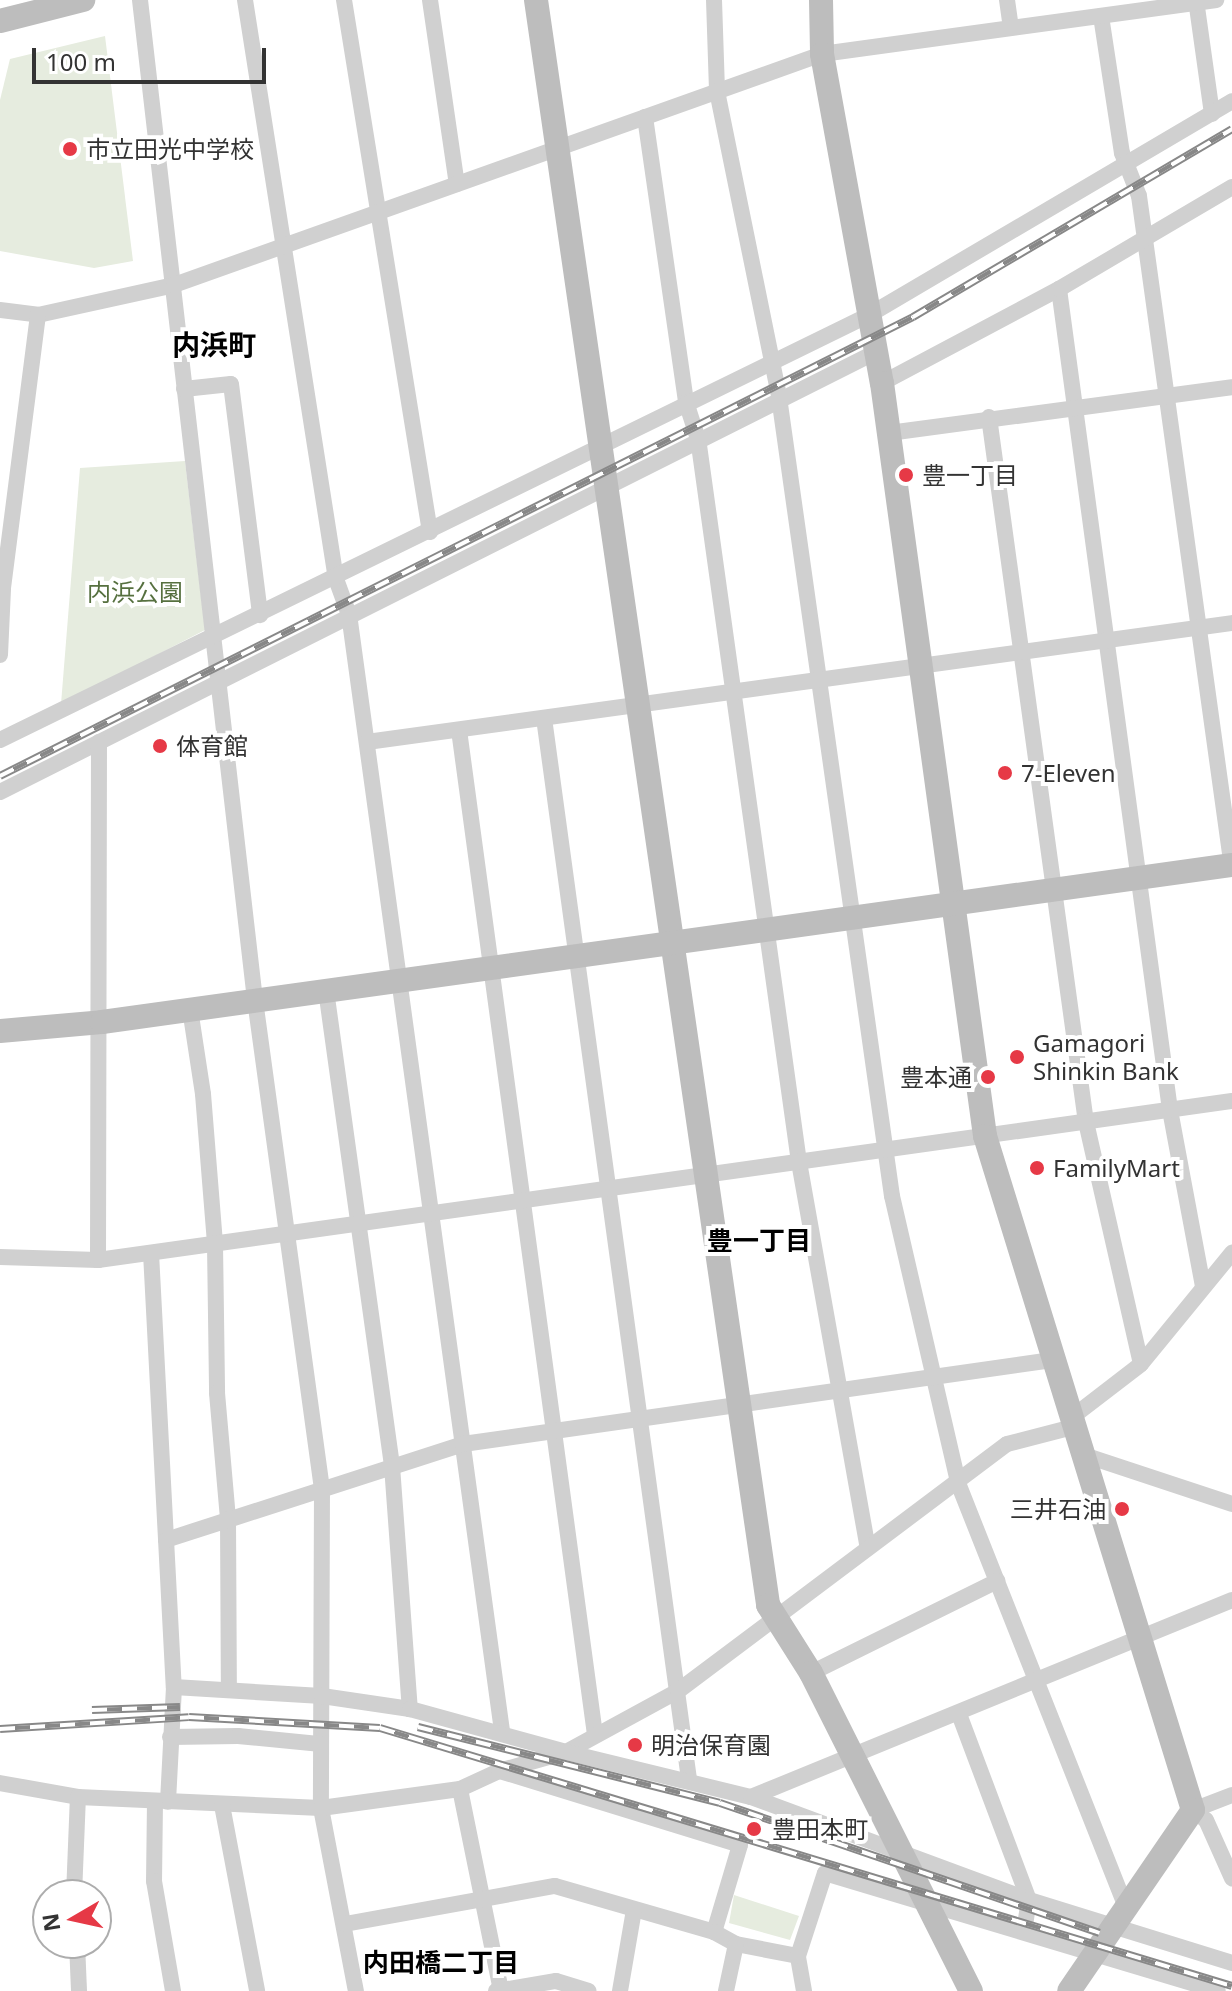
<!DOCTYPE html>
<html>
<head>
<meta charset="utf-8">
<style>
	body { margin:0 }
	#map { position:relative; width:1232px; height:1991px; overflow:hidden; background:#fff; font-family:"Noto Sans","Noto Sans JP",sans-serif }
	div>[style] { position:absolute }
	.green>* { inset:0; background:#e6ecdf }
	.street>* { height:16px; margin:-8px; padding:0 8px; transform-origin:8px; border-radius:8px; background:#d0d0d0 }
	.secondary>* { height:24px; margin:-12px; padding:0 12px; transform-origin:12px; border-radius:12px; background:#bdbdbd }
	.rail>* { height:8px; margin-top:-4px; transform-origin:0; background:repeating-linear-gradient(90deg,#fff 0 15px,#888 0 30px); box-sizing:border-box; border-block:2px solid #888 }
	.dots>* { width:22px; height:22px; translate:-50% -50%; box-sizing:border-box; border:4px solid #fff; border-radius:50% }
	span { translate:-50% -50%; white-space:nowrap; text-align:center; line-height:1.15; -webkit-text-stroke:8px #fff; paint-order:stroke }
	.poi-label { font-size:24px; color:#333 }
	.left { translate:0 -50%; text-align:left }
	.right { translate:-100% -50%; text-align:right }
	.park-label { font-size:24px; color:#56703f }
	.neighbourhood-label { font-size:26px; color:#000; font-weight:700 }
	.quarter-label { font-size:28px; color:#000; font-weight:700 }
	.north { position:absolute; left:32px; top:1879px; width:80px; height:80px; box-sizing:border-box; background:#fff; border:2px solid #adadad; border-radius:50%; rotate:261deg; font-size:22px; font-weight:700; line-height:32px; text-align:center; color:#333 }
	.north::after { content:''; display:block; margin:auto; width:28px; height:36px; background:#e63946; clip-path:polygon(50% 0,100% 100%,50% 72%,0 100%) }
	.scale { position:absolute; left:32px; top:48px; width:234px; height:36px; box-sizing:border-box; border:4px solid #333; border-top:0; padding-left:10px; font-size:24px; line-height:28px; white-space:nowrap; color:#333; -webkit-text-stroke:6px #fff; paint-order:stroke }
</style>
</head>
<body>
<div id="map">
	<div class="green">
		<div style="clip-path:polygon(105px 36px,133px 261px,94px 268px,0 251px,0 100px,10px 59px)"></div>
		<div style="clip-path:polygon(185px 461px,205px 630px,61px 704px,80px 468px)"></div>
		<div style="clip-path:polygon(734px 1895px,799px 1916px,790px 1940px,729px 1923px)"></div>
	</div>
	<div class="street">
		<div style="left:140px;top:0;width:1007px;rotate:83.44deg"></div>
		<div style="left:255px;top:1000px;width:492px;rotate:82.2deg"></div>
		<div style="left:322px;top:1487px;width:321px;rotate:90.2deg"></div>
		<div style="left:321px;top:1808px;width:186px;rotate:79.2deg"></div>
		<div style="left:245px;top:0;width:586px;rotate:81.07deg"></div>
		<div style="left:336px;top:579px;width:37px;rotate:70deg"></div>
		<div style="left:349px;top:614px;width:1127px;rotate:82.2deg"></div>
		<div style="left:344px;top:0;width:539px;rotate:80.82deg"></div>
		<div style="left:430px;top:0;width:186px;rotate:81.7deg"></div>
		<div style="left:714px;top:0;width:91px;rotate:88.1deg"></div>
		<div style="left:717px;top:91px;width:312px;rotate:78.5deg"></div>
		<div style="left:779px;top:397px;width:807px;rotate:81.95deg"></div>
		<div style="left:892px;top:1196px;width:294px;rotate:77deg"></div>
		<div style="left:958px;top:1483px;width:458px;rotate:68.4deg"></div>
		<div style="left:1007px;top:0;width:28px;rotate:82deg"></div>
		<div style="left:1196px;top:0;width:115px;rotate:82deg"></div>
		<div style="left:1101px;top:16px;width:139px;rotate:81.3deg"></div>
		<div style="left:1122px;top:153px;width:46px;rotate:68.4deg"></div>
		<div style="left:1139px;top:196px;width:678px;rotate:82.12deg"></div>
		<div style="left:645px;top:117px;width:288px;rotate:81.8deg"></div>
		<div style="left:686px;top:402px;width:38px;rotate:72deg"></div>
		<div style="left:698px;top:438px;width:731px;rotate:82.06deg"></div>
		<div style="left:799px;top:1162px;width:392px;rotate:79.9deg"></div>
		<div style="left:1059px;top:289px;width:828px;rotate:82.3deg"></div>
		<div style="left:1170px;top:1110px;width:180px;rotate:79.4deg"></div>
		<div style="left:0;top:310px;width:38px;rotate:7deg"></div>
		<div style="left:38px;top:315px;width:139px;rotate:-12.4deg"></div>
		<div style="left:174px;top:285px;width:688px;rotate:-19.62deg"></div>
		<div style="left:822px;top:54px;width:398px;rotate:-7.8deg"></div>
		<div style="left:882px;top:383px;width:200px;rotate:-28deg"></div>
		<div style="left:1059px;top:289px;width:201px;rotate:-30.5deg"></div>
		<div style="left:184px;top:389px;width:47px;rotate:-6.1deg"></div>
		<div style="left:231px;top:384px;width:233px;rotate:82.8deg"></div>
		<div style="left:989px;top:417px;width:712px;rotate:82.17deg"></div>
		<div style="left:1086px;top:1122px;width:248px;rotate:77.2deg"></div>
		<div style="left:889px;top:433px;width:346px;rotate:-7.6deg"></div>
		<div style="left:0;top:655px;width:67px;rotate:-87.4deg"></div>
		<div style="left:3px;top:588px;width:275px;rotate:-82.7deg"></div>
		<div style="left:544px;top:718px;width:1071px;rotate:82.22deg"></div>
		<div style="left:459px;top:730px;width:1013px;rotate:82.29deg"></div>
		<div style="left:0;top:740px;width:967px;rotate:-26.06deg"></div>
		<div style="left:869px;top:315px;width:421px;rotate:-30.5deg"></div>
		<div style="left:367px;top:742px;width:873px;rotate:-7.83deg"></div>
		<div style="left:0;top:792px;width:980px;rotate:-26.67deg"></div>
		<div style="left:326px;top:990px;width:481px;rotate:82.1deg"></div>
		<div style="left:392px;top:1466px;width:244px;rotate:85.8deg"></div>
		<div style="left:190px;top:1009px;width:86px;rotate:81.3deg"></div>
		<div style="left:203px;top:1094px;width:150px;rotate:85.4deg"></div>
		<div style="left:215px;top:1244px;width:149px;rotate:89.2deg"></div>
		<div style="left:217px;top:1393px;width:126px;rotate:85deg"></div>
		<div style="left:228px;top:1519px;width:171px;rotate:89.7deg"></div>
		<div style="left:151px;top:1253px;width:435px;rotate:87deg"></div>
		<div style="left:174px;top:1687px;width:115px;rotate:93deg"></div>
		<div style="left:0;top:1257px;width:98px;rotate:1.8deg"></div>
		<div style="left:98px;top:1260px;width:1145px;rotate:-7.98deg"></div>
		<div style="left:98px;top:1260px;width:518px;rotate:-89.89deg"></div>
		<div style="left:1071px;top:1418px;width:88px;rotate:-37.6deg"></div>
		<div style="left:1141px;top:1364px;width:144px;rotate:-50.7deg"></div>
		<div style="left:1081px;top:1454px;width:159px;rotate:18.3deg"></div>
		<div style="left:166px;top:1540px;width:312px;rotate:-17.9deg"></div>
		<div style="left:463px;top:1444px;width:595px;rotate:-8.12deg"></div>
		<div style="left:811px;top:1673px;width:208px;rotate:-26.3deg"></div>
		<div style="left:174px;top:1687px;width:148px;rotate:3.5deg"></div>
		<div style="left:322px;top:1696px;width:89px;rotate:8.4deg"></div>
		<div style="left:410px;top:1709px;width:162px;rotate:15.4deg"></div>
		<div style="left:566px;top:1752px;width:128px;rotate:-28.6deg"></div>
		<div style="left:678px;top:1691px;width:411px;rotate:-36.9deg"></div>
		<div style="left:1007px;top:1444px;width:68px;rotate:-14.4deg"></div>
		<div style="left:959px;top:1714px;width:199px;rotate:69.4deg"></div>
		<div style="left:1029px;top:1900px;width:32px;rotate:99deg"></div>
		<div style="left:170px;top:1737px;width:68px;rotate:-0.8deg"></div>
		<div style="left:238px;top:1736px;width:81px;rotate:5.6deg"></div>
		<div style="left:500px;top:1771px;width:251px;rotate:17.1deg"></div>
		<div style="left:740px;top:1845px;width:91px;rotate:106.6deg"></div>
		<div style="left:0;top:1783px;width:79px;rotate:10.2deg"></div>
		<div style="left:78px;top:1797px;width:243px;rotate:2.6deg"></div>
		<div style="left:321px;top:1808px;width:140px;rotate:-7.8deg"></div>
		<div style="left:460px;top:1789px;width:43px;rotate:-24.8deg"></div>
		<div style="left:499px;top:1771px;width:70px;rotate:-15.8deg"></div>
		<div style="left:566px;top:1752px;width:190px;rotate:13.7deg"></div>
		<div style="left:751px;top:1797px;width:296px;rotate:20.3deg"></div>
		<div style="left:1029px;top:1900px;width:213px;rotate:17.2deg"></div>
		<div style="left:460px;top:1789px;width:206px;rotate:78.5deg"></div>
		<div style="left:751px;top:1797px;width:520px;rotate:-22.27deg"></div>
		<div style="left:155px;top:1801px;width:80px;rotate:90.7deg"></div>
		<div style="left:154px;top:1881px;width:112px;rotate:80.2deg"></div>
		<div style="left:222px;top:1805px;width:189px;rotate:79.3deg"></div>
		<div style="left:1193px;top:1810px;width:16px;rotate:38deg"></div>
		<div style="left:1206px;top:1820px;width:64px;rotate:65.9deg"></div>
		<div style="left:1193px;top:1810px;width:42px;rotate:-21deg"></div>
		<div style="left:74px;top:1895px;width:98px;rotate:-87.7deg"></div>
		<div style="left:345px;top:1924px;width:213px;rotate:-10.3deg"></div>
		<div style="left:555px;top:1886px;width:166px;rotate:16.1deg"></div>
		<div style="left:714px;top:1932px;width:25px;rotate:29deg"></div>
		<div style="left:736px;top:1944px;width:63px;rotate:11deg"></div>
		<div style="left:77px;top:1943px;width:48px;rotate:87.6deg"></div>
		<div style="left:496px;top:1991px;width:61px;rotate:-9.5deg"></div>
		<div style="left:556px;top:1981px;width:34px;rotate:17deg"></div>
		<div style="left:620px;top:1991px;width:82px;rotate:-80.2deg"></div>
		<div style="left:726px;top:1991px;width:48px;rotate:-78deg"></div>
		<div style="left:804px;top:1991px;width:36px;rotate:-100deg"></div>
		<div style="left:798px;top:1956px;width:87px;rotate:-72deg"></div>
		<div style="left:825px;top:1873px;width:410px;rotate:16.7deg"></div>
	</div>
	<div class="secondary">
		<div style="left:536px;top:0;width:1622px;rotate:81.77deg"></div>
		<div style="left:768px;top:1605px;width:80px;rotate:57.7deg"></div>
		<div style="left:811px;top:1673px;width:356px;rotate:63.3deg"></div>
		<div style="left:821px;top:0;width:54px;rotate:88.9deg"></div>
		<div style="left:822px;top:54px;width:334px;rotate:79.7deg"></div>
		<div style="left:882px;top:383px;width:760px;rotate:82.21deg"></div>
		<div style="left:985px;top:1136px;width:705px;rotate:72.85deg"></div>
		<div style="left:1193px;top:1810px;width:219px;rotate:124.4deg"></div>
		<div style="left:0;top:21px;width:86px;rotate:-14.2deg"></div>
		<div style="left:0;top:1031px;width:102px;rotate:-5deg"></div>
		<div style="left:102px;top:1022px;width:1141px;rotate:-7.91deg"></div>
	</div>
	<div class="rail">
		<div style="left:0;top:776px;width:1022px;rotate:-26.69deg"></div>
		<div style="left:913px;top:317px;width:370px;rotate:-30.5deg"></div>
		<div style="left:92px;top:1710px;width:88px;rotate:-2deg"></div>
		<div style="left:418px;top:1727px;width:311px;rotate:14.1deg"></div>
		<div style="left:720px;top:1803px;width:401px;rotate:18.9deg"></div>
		<div style="left:0;top:1729px;width:189px;rotate:-3.6deg"></div>
		<div style="left:189px;top:1717px;width:191px;rotate:3.3deg"></div>
		<div style="left:380px;top:1728px;width:890px;rotate:16.85deg"></div>
	</div>
	<div class="dots">
		<div style="left:70px;top:149px;background:#e63946"></div>
		<div style="left:906px;top:475px;background:#e63946"></div>
		<div style="left:160px;top:746px;background:#e63946"></div>
		<div style="left:1005px;top:773px;background:#e63946"></div>
		<div style="left:1017px;top:1057px;background:#e63946"></div>
		<div style="left:988px;top:1077px;background:#e63946"></div>
		<div style="left:1037px;top:1168px;background:#e63946"></div>
		<div style="left:1122px;top:1509px;background:#e63946"></div>
		<div style="left:635px;top:1745px;background:#e63946"></div>
		<div style="left:754px;top:1829px;background:#e63946"></div>
	</div>
	<div class="poi-label">
		<span class="left" style="left:86px;top:149px">市立田光中学校</span>
		<span class="left" style="left:922px;top:475px">豊一丁目</span>
		<span class="left" style="left:176px;top:746px">体育館</span>
		<span class="left" style="left:1021px;top:773px">7-Eleven</span>
		<span class="left" style="left:1033px;top:1057px">Gamagori<br>Shinkin Bank</span>
		<span class="right" style="left:972px;top:1077px">豊本通</span>
		<span class="left" style="left:1053px;top:1168px">FamilyMart</span>
		<span class="right" style="left:1106px;top:1509px">三井石油</span>
		<span class="left" style="left:651px;top:1745px">明治保育園</span>
		<span class="left" style="left:772px;top:1829px">豊田本町</span>
	</div>
	<div class="park-label">
		<span style="left:135px;top:592px">内浜公園</span>
	</div>
	<div class="neighbourhood-label">
		<span style="left:759px;top:1241px">豊一丁目</span>
		<span style="left:441px;top:1963px">内田橋二丁目</span>
	</div>
	<div class="quarter-label">
		<span style="left:214px;top:344px">内浜町</span>
	</div>
	<div class="north">N</div>
	<div class="scale">100 m</div>
</div>
</body>
</html>
